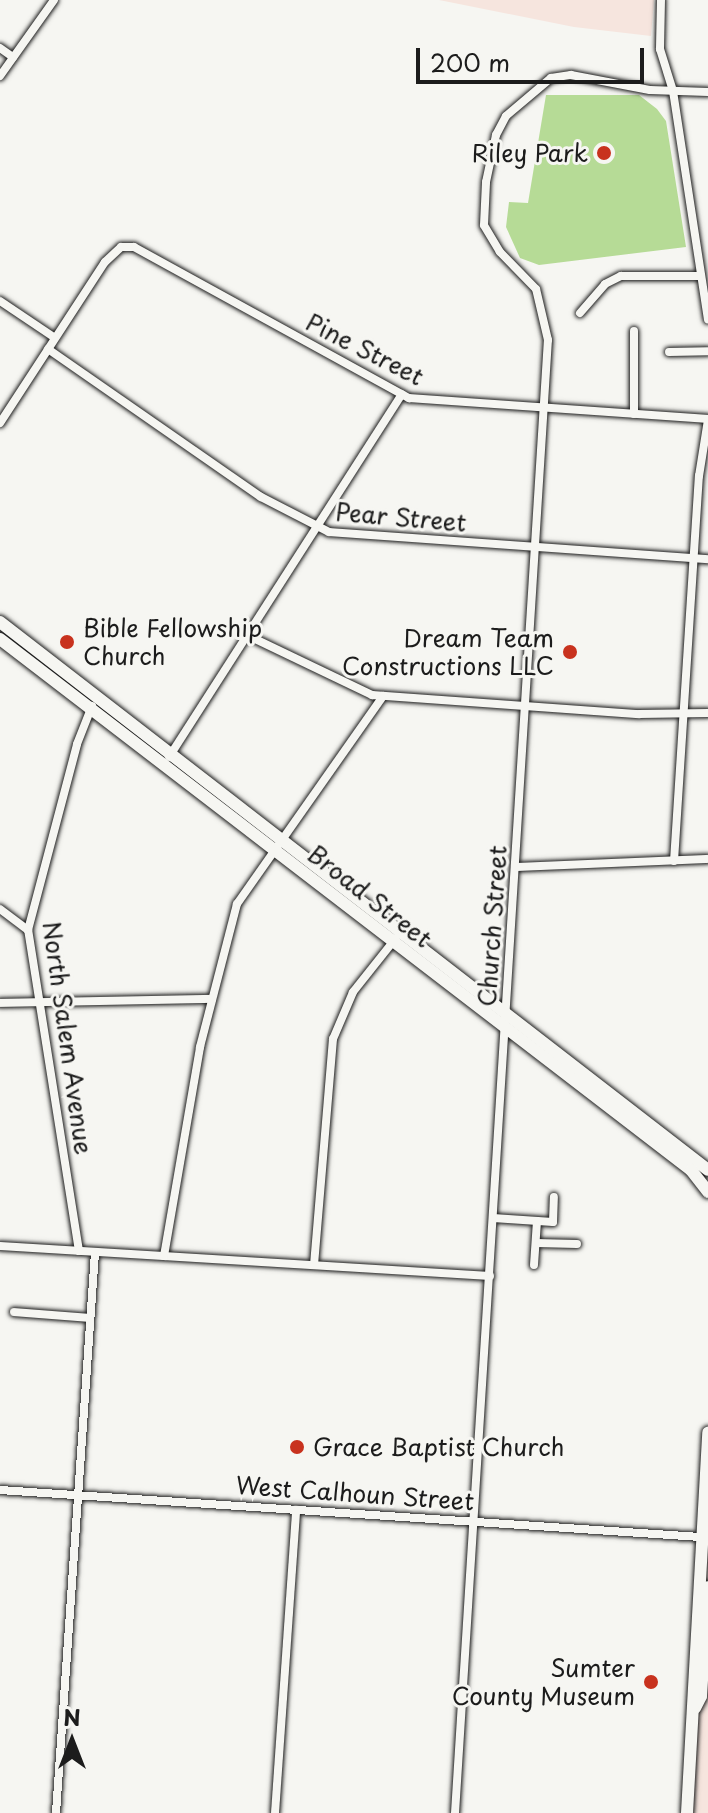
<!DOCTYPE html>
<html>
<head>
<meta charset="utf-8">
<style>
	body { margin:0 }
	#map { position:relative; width:708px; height:1813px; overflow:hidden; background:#f6f6f2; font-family:"Playpen Sans",sans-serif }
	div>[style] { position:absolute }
	.built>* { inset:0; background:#f6e5de }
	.green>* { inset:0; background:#b6db96 }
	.roads { filter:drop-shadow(0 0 2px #1c1c1c) drop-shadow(0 0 2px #1c1c1c) }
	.street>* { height:8px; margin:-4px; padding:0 4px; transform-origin:4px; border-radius:4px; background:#f6f6f2 }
	.primary>* { height:12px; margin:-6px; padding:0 6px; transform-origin:6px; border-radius:6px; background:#f6f6f2 }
	.dots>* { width:22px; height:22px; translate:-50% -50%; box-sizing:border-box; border:4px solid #f6f6f2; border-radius:50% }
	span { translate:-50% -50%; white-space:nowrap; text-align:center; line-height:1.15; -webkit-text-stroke:6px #f6f6f2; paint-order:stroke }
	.poi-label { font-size:24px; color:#1c1c1c }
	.right { translate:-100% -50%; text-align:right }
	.left { translate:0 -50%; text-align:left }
	.street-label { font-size:24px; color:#1c1c1c }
	.north { position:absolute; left:32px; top:1701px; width:80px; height:80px; -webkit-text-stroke:6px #f6f6f2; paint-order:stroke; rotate:0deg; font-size:22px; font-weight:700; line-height:32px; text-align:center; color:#1c1c1c }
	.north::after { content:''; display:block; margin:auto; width:28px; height:36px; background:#1c1c1c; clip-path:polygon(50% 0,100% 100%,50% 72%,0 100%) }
	.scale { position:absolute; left:416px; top:48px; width:228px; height:36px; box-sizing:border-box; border:4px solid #1c1c1c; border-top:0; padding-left:10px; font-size:24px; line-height:28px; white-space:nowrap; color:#1c1c1c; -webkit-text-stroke:6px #f6f6f2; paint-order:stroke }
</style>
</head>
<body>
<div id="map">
	<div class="built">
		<div style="clip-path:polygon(439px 0,654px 0,651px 36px,574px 27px)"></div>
		<div style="clip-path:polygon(708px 1537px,708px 1813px,686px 1813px)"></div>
	</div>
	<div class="green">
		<div style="clip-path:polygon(546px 95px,639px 95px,657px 109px,666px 121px,686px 247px,539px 265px,520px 258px,506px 227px,509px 202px,528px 203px)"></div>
	</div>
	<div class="roads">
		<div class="street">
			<div style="left:661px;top:0;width:49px;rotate:91.2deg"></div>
			<div style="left:660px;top:49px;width:44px;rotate:72.8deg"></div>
			<div style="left:673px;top:91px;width:231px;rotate:81.3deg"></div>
			<div style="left:0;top:48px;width:16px;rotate:35deg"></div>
			<div style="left:0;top:76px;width:93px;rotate:-54.6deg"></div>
			<div style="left:0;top:301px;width:66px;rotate:33.9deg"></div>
			<div style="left:580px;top:313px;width:38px;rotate:-49deg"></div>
			<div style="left:605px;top:284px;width:18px;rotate:-27deg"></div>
			<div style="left:621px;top:276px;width:79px"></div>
			<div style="left:48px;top:349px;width:259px;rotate:34.8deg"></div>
			<div style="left:261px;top:497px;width:76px;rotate:27.2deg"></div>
			<div style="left:329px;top:532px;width:380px;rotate:4.1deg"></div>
			<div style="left:669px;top:352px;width:39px;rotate:-1deg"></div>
			<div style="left:634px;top:414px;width:83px;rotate:-90deg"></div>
			<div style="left:0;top:423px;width:192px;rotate:-56.9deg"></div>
			<div style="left:105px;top:262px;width:22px;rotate:-43deg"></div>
			<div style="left:121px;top:247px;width:13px"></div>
			<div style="left:134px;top:247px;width:314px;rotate:28.8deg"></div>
			<div style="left:409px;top:398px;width:300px;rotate:4deg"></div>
			<div style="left:247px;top:635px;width:139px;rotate:25.6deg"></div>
			<div style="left:372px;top:695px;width:268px;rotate:4.1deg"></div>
			<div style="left:639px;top:714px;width:69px;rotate:-0.8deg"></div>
			<div style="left:169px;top:757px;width:431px;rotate:-57.3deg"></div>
			<div style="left:674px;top:861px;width:386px;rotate:-86.3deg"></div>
			<div style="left:699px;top:476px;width:57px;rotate:-80.9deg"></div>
			<div style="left:515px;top:867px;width:193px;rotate:-2.4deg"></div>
			<div style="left:0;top:909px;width:35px;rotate:37deg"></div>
			<div style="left:0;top:1003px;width:212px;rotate:-1.1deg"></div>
			<div style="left:493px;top:1218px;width:60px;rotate:3.8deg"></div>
			<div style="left:553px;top:1222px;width:25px;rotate:-88deg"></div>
			<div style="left:536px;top:1243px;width:41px;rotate:1.4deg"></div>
			<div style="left:0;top:1246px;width:491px;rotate:3.5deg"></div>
			<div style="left:79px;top:1251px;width:325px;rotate:-99deg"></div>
			<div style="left:28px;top:930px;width:192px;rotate:-75.2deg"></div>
			<div style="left:77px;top:744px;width:41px;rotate:-68.5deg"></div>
			<div style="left:164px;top:1256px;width:212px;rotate:-80.2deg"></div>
			<div style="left:200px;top:1047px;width:148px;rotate:-75.5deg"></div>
			<div style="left:237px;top:904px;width:254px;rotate:-54.9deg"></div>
			<div style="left:314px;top:1265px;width:227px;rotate:-85.2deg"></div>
			<div style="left:333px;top:1039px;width:51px;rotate:-66.9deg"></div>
			<div style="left:353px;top:992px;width:69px;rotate:-51.5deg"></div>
			<div style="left:534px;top:1265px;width:44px;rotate:-86.1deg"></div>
			<div style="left:14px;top:1312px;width:76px;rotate:4.5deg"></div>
			<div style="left:0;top:1490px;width:703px;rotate:3.84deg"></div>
			<div style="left:56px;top:1813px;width:562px;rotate:-86.02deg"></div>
			<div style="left:275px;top:1813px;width:304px;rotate:-86deg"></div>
			<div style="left:455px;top:1813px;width:1476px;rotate:-86.39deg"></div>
			<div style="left:548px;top:340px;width:52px;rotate:-103.2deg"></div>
			<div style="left:536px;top:289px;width:52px;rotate:-134.2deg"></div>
			<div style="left:500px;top:252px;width:31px;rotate:-121deg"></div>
			<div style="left:484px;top:225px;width:43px;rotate:-87.3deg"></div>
			<div style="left:486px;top:182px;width:48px;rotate:-78deg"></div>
			<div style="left:496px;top:135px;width:21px;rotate:-62deg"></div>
			<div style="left:506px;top:116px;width:59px;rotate:-40.2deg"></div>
			<div style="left:551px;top:78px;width:20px;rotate:-9deg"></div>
			<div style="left:571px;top:75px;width:80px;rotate:10.8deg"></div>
			<div style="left:650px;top:90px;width:58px;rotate:2deg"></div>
		</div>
		<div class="primary">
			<div style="left:0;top:622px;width:895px;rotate:37.74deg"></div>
			<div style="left:0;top:639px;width:871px;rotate:37.54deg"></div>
			<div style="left:691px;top:1170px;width:28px;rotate:52deg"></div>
			<div style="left:695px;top:1708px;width:13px;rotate:-63deg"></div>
			<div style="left:701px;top:1696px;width:109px;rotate:-86.3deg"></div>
			<div style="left:687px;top:1813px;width:381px;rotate:-86.8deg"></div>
		</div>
	</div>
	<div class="dots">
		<div style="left:604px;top:153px;background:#c8321e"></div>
		<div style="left:67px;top:642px;background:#c8321e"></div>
		<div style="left:570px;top:652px;background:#c8321e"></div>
		<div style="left:297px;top:1447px;background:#c8321e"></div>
		<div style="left:651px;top:1682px;background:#c8321e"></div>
	</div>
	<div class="poi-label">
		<span class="right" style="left:588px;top:153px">Riley Park</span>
		<span class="left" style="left:83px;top:642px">Bible Fellowship<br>Church</span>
		<span class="right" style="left:554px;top:652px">Dream Team<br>Constructions LLC</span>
		<span class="left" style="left:313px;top:1447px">Grace Baptist Church</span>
		<span class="right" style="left:635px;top:1682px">Sumter<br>County Museum</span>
	</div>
	<div class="street-label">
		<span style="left:365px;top:349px;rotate:27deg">Pine Street</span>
		<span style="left:401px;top:517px;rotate:5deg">Pear Street</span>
		<span style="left:370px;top:896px;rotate:38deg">Broad Street</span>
		<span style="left:492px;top:926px;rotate:-86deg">Church Street</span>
		<span style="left:68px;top:1038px;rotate:82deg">North Salem Avenue</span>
		<span style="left:355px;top:1493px;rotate:4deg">West Calhoun Street</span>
	</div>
	<div class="north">N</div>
	<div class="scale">200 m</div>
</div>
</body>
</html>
